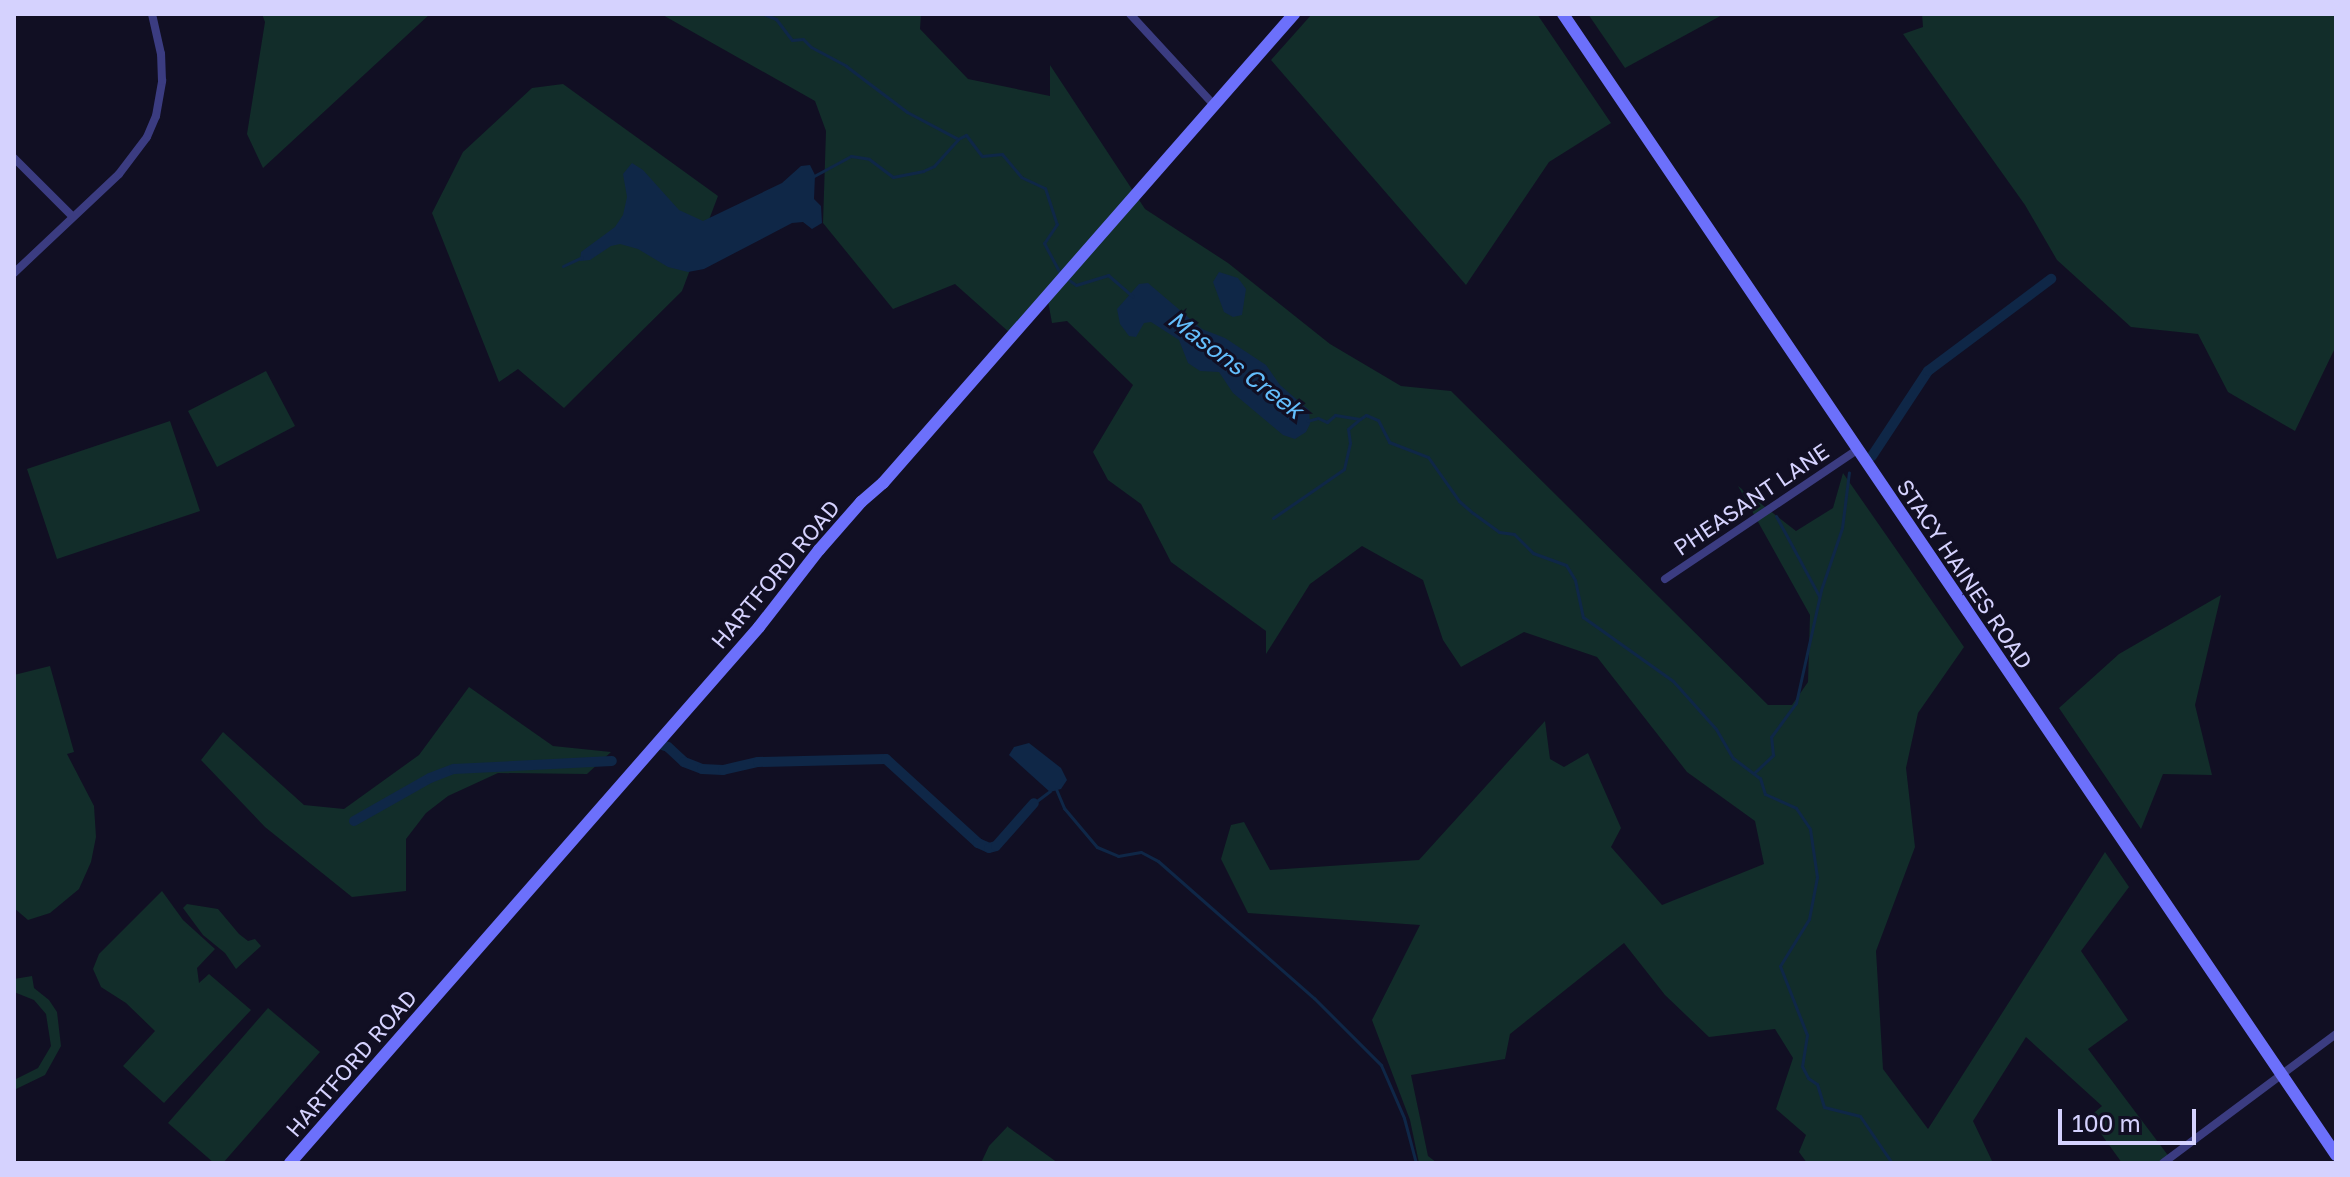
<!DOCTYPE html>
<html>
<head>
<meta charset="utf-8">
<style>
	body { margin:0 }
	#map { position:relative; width:2350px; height:1177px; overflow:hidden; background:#110f23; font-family:"Golos Text",sans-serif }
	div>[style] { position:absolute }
	.green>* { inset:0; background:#122d2a }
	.water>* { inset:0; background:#0f2747 }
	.stream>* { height:3px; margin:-1.5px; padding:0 1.5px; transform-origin:1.5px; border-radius:1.5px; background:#0f2747 }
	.canal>* { height:10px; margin:-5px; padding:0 5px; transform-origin:5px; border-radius:5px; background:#0f2747 }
	.street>* { height:8px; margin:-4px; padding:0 4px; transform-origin:4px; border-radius:4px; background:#3b3c81 }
	.secondary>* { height:12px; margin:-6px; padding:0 6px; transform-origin:6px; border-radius:6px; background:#6c70fb }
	span { translate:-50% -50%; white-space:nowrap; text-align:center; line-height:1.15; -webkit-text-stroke:6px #110f23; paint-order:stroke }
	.street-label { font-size:22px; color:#d5d2fe }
	.water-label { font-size:24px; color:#63bdfb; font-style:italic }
	.frame { position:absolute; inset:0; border:16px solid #d5d2fe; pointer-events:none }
	.scale { position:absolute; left:2058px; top:1109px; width:138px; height:36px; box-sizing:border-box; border:4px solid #d5d2fe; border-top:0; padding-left:10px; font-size:24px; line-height:28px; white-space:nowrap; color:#d5d2fe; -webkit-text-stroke:6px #110f23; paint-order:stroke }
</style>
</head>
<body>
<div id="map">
	<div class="green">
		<div style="clip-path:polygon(262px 14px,430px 14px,263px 168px,247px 134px,265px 22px)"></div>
		<div style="clip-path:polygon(661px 14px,921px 14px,920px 29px,968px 79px,1050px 96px,1050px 65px,1145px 209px,1228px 263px,1330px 344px,1401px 386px,1451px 391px,1768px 705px,1792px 705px,1808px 682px,1810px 615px,1738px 486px,1796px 531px,1833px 508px,1843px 473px,1964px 647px,1918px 713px,1906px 768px,1915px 847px,1876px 951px,1883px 1069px,1928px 1129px,2105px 852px,2129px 887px,2081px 951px,2128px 1020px,2088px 1049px,2170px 1158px,2163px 1163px,2122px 1163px,2089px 1117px,2102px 1106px,2026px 1037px,1973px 1121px,1993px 1163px,1807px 1163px,1799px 1152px,1806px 1135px,1776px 1109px,1793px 1058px,1775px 1029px,1709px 1037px,1665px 995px,1624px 943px,1510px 1034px,1505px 1059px,1411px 1075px,1428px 1156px,1437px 1163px,1419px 1163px,1410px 1120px,1372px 1020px,1420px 925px,1248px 913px,1221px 859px,1231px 825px,1244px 822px,1270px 870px,1419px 860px,1545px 721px,1550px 759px,1564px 767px,1588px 753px,1621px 828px,1611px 847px,1662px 905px,1764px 864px,1755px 821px,1687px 772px,1597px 657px,1524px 632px,1461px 667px,1443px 640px,1423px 580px,1362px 546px,1310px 584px,1266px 654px,1266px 631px,1171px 562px,1141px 504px,1108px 480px,1093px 452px,1133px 385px,1067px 321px,1052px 323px,1046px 290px,1010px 333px,955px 284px,893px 309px,823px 223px,826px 131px,815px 101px)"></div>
		<div style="clip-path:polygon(1312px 14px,1537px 14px,1611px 123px,1549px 162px,1466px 285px,1271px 60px)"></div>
		<div style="clip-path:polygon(1588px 14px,1724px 14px,1625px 68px)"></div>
		<div style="clip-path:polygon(1922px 14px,2336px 14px,2336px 346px,2295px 431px,2228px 392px,2198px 334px,2131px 327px,2057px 260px,2025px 205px,1903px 34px,1923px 27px)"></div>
		<div style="clip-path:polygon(563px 84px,718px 196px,682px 291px,564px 408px,518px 369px,499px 382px,432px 213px,463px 152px,532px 88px)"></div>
		<div style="clip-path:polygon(266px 371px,295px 426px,217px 467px,188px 411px)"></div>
		<div style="clip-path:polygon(170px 421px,200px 511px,57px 559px,27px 469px)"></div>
		<div style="clip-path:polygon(2221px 595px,2195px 705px,2212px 775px,2163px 774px,2141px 829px,2059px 708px,2119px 654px)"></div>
		<div style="clip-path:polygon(50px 666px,74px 752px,67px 754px,94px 806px,96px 837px,91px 862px,79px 889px,50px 913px,28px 920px,14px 908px,14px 675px)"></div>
		<div style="clip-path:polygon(469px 687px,553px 746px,611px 752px,587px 774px,498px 773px,448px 796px,426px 813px,406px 839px,406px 891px,352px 897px,265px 827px,201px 760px,223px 732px,304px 805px,344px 809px,419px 755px)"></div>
		<div style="clip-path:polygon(162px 891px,183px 920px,215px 949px,197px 968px,199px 983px,209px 974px,251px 1010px,164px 1103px,123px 1066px,155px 1031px,126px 1003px,101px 987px,93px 969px,99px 954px)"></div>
		<div style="clip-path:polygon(187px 904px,218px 909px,239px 934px,248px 941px,255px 939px,261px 946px,236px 969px,225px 953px,203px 935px,183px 908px)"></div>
		<div style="clip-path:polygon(32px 976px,34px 988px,49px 1000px,57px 1012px,61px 1046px,45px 1075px,14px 1090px,14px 1080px,38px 1068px,51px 1046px,46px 1014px,34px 1000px,14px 992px,14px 979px)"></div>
		<div style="clip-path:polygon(268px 1008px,320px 1052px,223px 1163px,214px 1163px,168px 1123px)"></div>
		<div style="clip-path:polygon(1008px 1126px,1008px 1127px,1058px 1163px,981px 1163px,989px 1146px)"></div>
	</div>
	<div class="water">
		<div style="clip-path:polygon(632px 163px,643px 170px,679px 210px,703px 221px,782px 183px,801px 166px,810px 165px,815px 175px,814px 199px,821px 206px,822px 223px,812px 229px,803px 222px,792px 223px,704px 269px,688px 272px,668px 267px,638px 249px,620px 244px,611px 246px,590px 260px,580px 261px,581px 252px,615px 227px,623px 215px,627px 197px,623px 174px)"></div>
		<div style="clip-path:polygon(1219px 272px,1238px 278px,1246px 289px,1242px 315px,1233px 317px,1224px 312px,1213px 282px)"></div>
		<div style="clip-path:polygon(1148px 283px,1202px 329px,1225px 338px,1266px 365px,1280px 385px,1309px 410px,1310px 424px,1306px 432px,1295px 439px,1283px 435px,1233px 393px,1219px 372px,1200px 371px,1188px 363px,1179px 340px,1151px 322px,1144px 323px,1136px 337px,1129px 336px,1120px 324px,1117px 309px,1139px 284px)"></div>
		<div style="clip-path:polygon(1029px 743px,1061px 768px,1067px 780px,1061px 789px,1050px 792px,1009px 755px,1014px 747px)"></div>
	</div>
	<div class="stream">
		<div style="left:764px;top:14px;width:13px;rotate:23deg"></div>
		<div style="left:776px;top:19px;width:26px;rotate:53deg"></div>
		<div style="left:792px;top:40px;width:11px;rotate:-5deg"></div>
		<div style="left:803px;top:39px;width:11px;rotate:45deg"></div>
		<div style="left:811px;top:47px;width:40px;rotate:28deg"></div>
		<div style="left:846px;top:66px;width:76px;rotate:37deg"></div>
		<div style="left:907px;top:112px;width:58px;rotate:27.9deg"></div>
		<div style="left:958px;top:139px;width:9px;rotate:-27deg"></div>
		<div style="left:966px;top:135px;width:26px;rotate:53deg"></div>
		<div style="left:982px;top:156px;width:20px;rotate:-6deg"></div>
		<div style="left:1002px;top:154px;width:30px;rotate:50deg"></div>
		<div style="left:1021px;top:177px;width:26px;rotate:25deg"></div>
		<div style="left:1045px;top:188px;width:38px;rotate:72deg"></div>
		<div style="left:1057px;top:224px;width:23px;rotate:124deg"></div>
		<div style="left:1044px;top:243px;width:34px;rotate:62deg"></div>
		<div style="left:814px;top:176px;width:42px;rotate:-28.4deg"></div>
		<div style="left:851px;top:156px;width:18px;rotate:9deg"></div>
		<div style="left:869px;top:159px;width:30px;rotate:37deg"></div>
		<div style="left:893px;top:177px;width:31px;rotate:-11deg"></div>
		<div style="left:923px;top:171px;width:12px;rotate:-24deg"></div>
		<div style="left:934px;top:166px;width:36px;rotate:-48deg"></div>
		<div style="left:563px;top:266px;width:21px;rotate:-25deg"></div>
		<div style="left:1066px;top:278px;width:12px;rotate:35deg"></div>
		<div style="left:1076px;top:285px;width:34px;rotate:-17deg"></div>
		<div style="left:1108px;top:275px;width:33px;rotate:41deg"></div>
		<div style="left:1307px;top:421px;width:11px;rotate:-15deg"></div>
		<div style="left:1318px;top:418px;width:10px;rotate:24deg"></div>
		<div style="left:1327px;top:422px;width:11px;rotate:-41deg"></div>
		<div style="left:1335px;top:415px;width:25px;rotate:9deg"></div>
		<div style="left:1360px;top:419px;width:7px;rotate:-34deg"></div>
		<div style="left:1366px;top:415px;width:13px;rotate:23deg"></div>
		<div style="left:1378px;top:420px;width:25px;rotate:63deg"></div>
		<div style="left:1389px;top:442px;width:42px;rotate:21deg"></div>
		<div style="left:1428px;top:457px;width:54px;rotate:54.8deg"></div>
		<div style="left:1459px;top:501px;width:18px;rotate:41deg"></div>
		<div style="left:1473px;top:513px;width:32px;rotate:36deg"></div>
		<div style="left:1499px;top:532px;width:15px;rotate:8deg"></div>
		<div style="left:1514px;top:534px;width:27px;rotate:45deg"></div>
		<div style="left:1533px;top:553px;width:35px;rotate:20deg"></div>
		<div style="left:1566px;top:565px;width:17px;rotate:59deg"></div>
		<div style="left:1575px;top:580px;width:38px;rotate:78deg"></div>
		<div style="left:1583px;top:617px;width:110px;rotate:35.4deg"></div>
		<div style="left:1673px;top:681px;width:64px;rotate:48.1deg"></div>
		<div style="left:1716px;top:729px;width:34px;rotate:60deg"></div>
		<div style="left:1733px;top:758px;width:34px;rotate:37deg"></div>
		<div style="left:1760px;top:778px;width:17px;rotate:73deg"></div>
		<div style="left:1765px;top:794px;width:34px;rotate:24deg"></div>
		<div style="left:1796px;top:808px;width:25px;rotate:56deg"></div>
		<div style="left:1810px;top:829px;width:49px;rotate:81.7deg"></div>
		<div style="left:1817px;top:877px;width:43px;rotate:100.8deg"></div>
		<div style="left:1809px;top:919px;width:55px;rotate:121.7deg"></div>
		<div style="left:1780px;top:966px;width:74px;rotate:68.6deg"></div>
		<div style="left:1807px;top:1035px;width:31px;rotate:99deg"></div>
		<div style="left:1802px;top:1066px;width:13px;rotate:63deg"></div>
		<div style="left:1808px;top:1078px;width:11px;rotate:34deg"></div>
		<div style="left:1817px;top:1084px;width:24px;rotate:73deg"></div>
		<div style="left:1824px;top:1107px;width:37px;rotate:14deg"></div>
		<div style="left:1860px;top:1116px;width:57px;rotate:55.8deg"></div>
		<div style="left:1776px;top:516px;width:91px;rotate:61.7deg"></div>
		<div style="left:1273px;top:518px;width:86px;rotate:-34.6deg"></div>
		<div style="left:1344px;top:469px;width:27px;rotate:-77deg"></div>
		<div style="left:1350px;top:443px;width:14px;rotate:-98deg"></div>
		<div style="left:1348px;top:429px;width:16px;rotate:-40deg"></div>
		<div style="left:1755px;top:772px;width:25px;rotate:-43deg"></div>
		<div style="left:1773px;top:755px;width:18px;rotate:-96deg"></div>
		<div style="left:1771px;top:737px;width:42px;rotate:-53.7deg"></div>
		<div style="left:1796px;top:703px;width:116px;rotate:-77.5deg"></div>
		<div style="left:1821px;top:590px;width:65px;rotate:-71.3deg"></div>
		<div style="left:1842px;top:528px;width:56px;rotate:-82.9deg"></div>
		<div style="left:1056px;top:789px;width:21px;rotate:67deg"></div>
		<div style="left:1064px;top:808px;width:51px;rotate:49.8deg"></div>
		<div style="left:1097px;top:847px;width:23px;rotate:23deg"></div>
		<div style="left:1118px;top:856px;width:23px;rotate:-10deg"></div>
		<div style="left:1141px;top:852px;width:19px;rotate:28deg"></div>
		<div style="left:1158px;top:861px;width:208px;rotate:41.3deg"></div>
		<div style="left:1314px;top:998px;width:95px;rotate:45deg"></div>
		<div style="left:1381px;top:1065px;width:58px;rotate:66.5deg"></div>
		<div style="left:1404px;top:1118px;width:47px;rotate:75.1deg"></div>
		<div style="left:1034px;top:803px;width:20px;rotate:-37deg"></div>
	</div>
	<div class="canal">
		<div style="left:1872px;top:456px;width:102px;rotate:-56.6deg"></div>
		<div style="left:1928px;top:371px;width:154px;rotate:-36.8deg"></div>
		<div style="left:659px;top:744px;width:9px;rotate:18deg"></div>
		<div style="left:668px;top:747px;width:22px;rotate:43deg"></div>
		<div style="left:684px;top:762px;width:19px;rotate:21deg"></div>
		<div style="left:702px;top:769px;width:21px;rotate:3deg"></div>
		<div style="left:723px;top:770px;width:36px;rotate:-13deg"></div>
		<div style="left:758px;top:762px;width:128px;rotate:-1.3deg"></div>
		<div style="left:886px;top:759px;width:125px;rotate:42.4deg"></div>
		<div style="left:978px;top:843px;width:12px;rotate:24deg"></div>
		<div style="left:989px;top:848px;width:7px;rotate:-16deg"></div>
		<div style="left:996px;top:846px;width:57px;rotate:-48.5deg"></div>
		<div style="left:354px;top:821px;width:87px;rotate:-29.5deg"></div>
		<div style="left:430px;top:778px;width:26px;rotate:-21deg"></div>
		<div style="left:454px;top:769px;width:158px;rotate:-2.9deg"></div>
	</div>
	<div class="street">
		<div style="left:1130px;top:14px;width:124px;rotate:47.3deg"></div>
		<div style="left:14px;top:158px;width:83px;rotate:45deg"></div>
		<div style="left:14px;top:273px;width:144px;rotate:-43.3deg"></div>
		<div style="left:119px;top:174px;width:46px;rotate:-52.9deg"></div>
		<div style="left:147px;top:137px;width:23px;rotate:-67deg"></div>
		<div style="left:156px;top:116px;width:36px;rotate:-80deg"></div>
		<div style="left:162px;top:81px;width:27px;rotate:-92deg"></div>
		<div style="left:161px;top:54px;width:41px;rotate:-102.7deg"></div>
		<div style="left:1665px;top:579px;width:231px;rotate:-33.9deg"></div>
		<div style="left:2163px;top:1163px;width:216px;rotate:-36.7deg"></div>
	</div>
	<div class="secondary">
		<div style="left:1563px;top:14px;width:1378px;rotate:55.88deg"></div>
		<div style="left:290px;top:1163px;width:712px;rotate:-48.81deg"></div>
		<div style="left:759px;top:627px;width:98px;rotate:-52.1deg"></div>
		<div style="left:819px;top:550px;width:64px;rotate:-48.8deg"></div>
		<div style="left:861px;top:502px;width:29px;rotate:-41deg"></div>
		<div style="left:883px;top:483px;width:624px;rotate:-48.77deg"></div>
	</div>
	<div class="street-label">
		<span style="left:1751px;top:499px;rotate:-34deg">PHEASANT LANE</span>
		<span style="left:775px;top:574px;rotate:-50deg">HARTFORD ROAD</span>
		<span style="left:1965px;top:574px;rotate:56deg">STACY HAINES ROAD</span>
		<span style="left:351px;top:1063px;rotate:-49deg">HARTFORD ROAD</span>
	</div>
	<div class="water-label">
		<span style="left:1236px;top:364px;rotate:37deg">Masons Creek</span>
	</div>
	<div class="frame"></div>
	<div class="scale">100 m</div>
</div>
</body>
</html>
